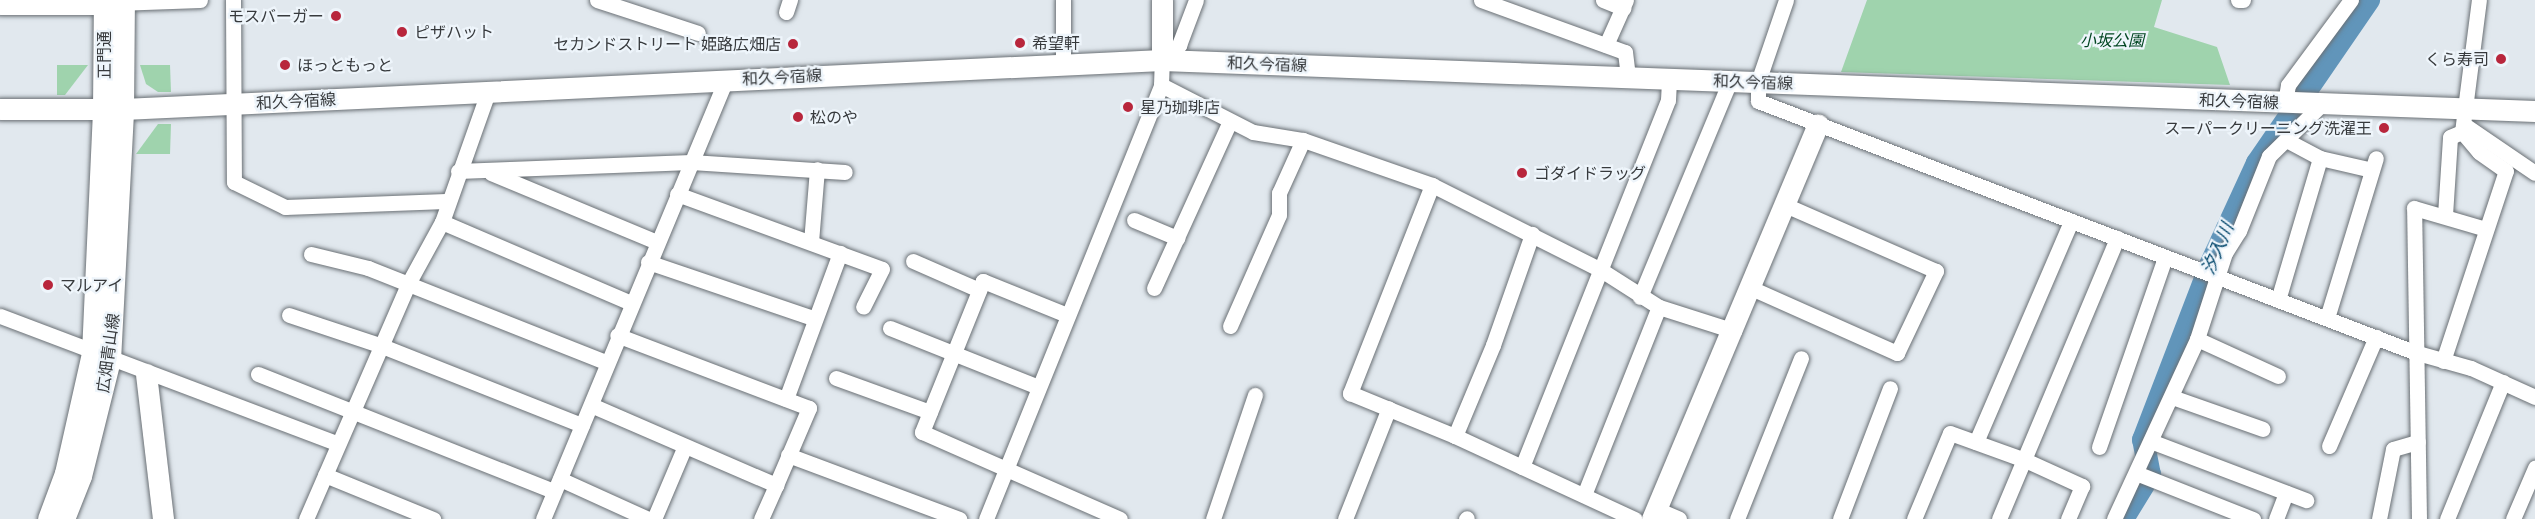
<!DOCTYPE html>
<html>
<head>
<meta charset="utf-8">
<style>
	body { margin:0 }
	#map { position:relative; width:2535px; height:519px; overflow:hidden; background:#e1e8ee; font-family:"Source Serif 4","Noto Sans JP",serif }
	div>[style] { position:absolute }
	.green>* { inset:0; background:#9fd3ad }
	.river>* { height:22px; margin:-11px; padding:0 11px; transform-origin:11px; border-radius:11px; background:#6195ba }
	.roads { filter:drop-shadow(0 0 2px #6a7075) drop-shadow(0 0 2px #6a7075) }
	.street>* { height:15px; margin:-7.5px; padding:0 7.5px; transform-origin:7.5px; border-radius:7.5px; background:#fff }
	.secondary>* { height:21px; margin:-10.5px; padding:0 10.5px; transform-origin:10.5px; border-radius:10.5px; background:#fff }
	.dots>* { width:16px; height:16px; translate:-50% -50%; box-sizing:border-box; border:3px solid #eef5fb; border-radius:50% }
	span { translate:-50% -50%; white-space:nowrap; text-align:center; line-height:1.15; -webkit-text-stroke:4.5px #eef5fb; paint-order:stroke }
	.poi-label { font-size:16px; color:#373a3d }
	.right { translate:-100% -50%; text-align:right }
	.left { translate:0 -50%; text-align:left }
	.park-label { font-size:16px; color:#024622; font-style:italic }
	.street-label { font-size:16px; color:#373a3d }
	.water-label { font-size:18px; color:#00456a; font-style:italic }
</style>
</head>
<body>
<div id="map">
	<div class="green">
		<div style="clip-path:polygon(1867px 0,2162px 0,2154px 27px,2217px 47px,2230px 85px,1841px 72px)"></div>
		<div style="clip-path:polygon(57px 65px,88px 65px,65px 95px,57px 95px)"></div>
		<div style="clip-path:polygon(140px 65px,170px 65px,171px 92px,158px 92px,146px 84px)"></div>
		<div style="clip-path:polygon(158px 124px,171px 124px,170px 154px,136px 154px)"></div>
	</div>
	<div class="river">
		<div style="left:2123px;top:519px;width:52px;rotate:-58.5deg"></div>
		<div style="left:2150px;top:475px;width:36px;rotate:-101deg"></div>
		<div style="left:2143px;top:440px;width:190px;rotate:-69deg"></div>
		<div style="left:2211px;top:263px;width:110px;rotate:-65.3deg"></div>
		<div style="left:2257px;top:163px;width:198px;rotate:-55.5deg"></div>
	</div>
	<div class="roads">
		<div class="street">
			<div style="left:233px;top:0;width:182px;rotate:89.7deg"></div>
			<div style="left:234px;top:182px;width:57px;rotate:26.1deg"></div>
			<div style="left:285px;top:207px;width:161px;rotate:-2.1deg"></div>
			<div style="left:597px;top:0;width:106px;rotate:18.1deg"></div>
			<div style="left:1063px;top:0;width:63px;rotate:90deg"></div>
			<div style="left:1481px;top:0;width:153px;rotate:19.9deg"></div>
			<div style="left:1625px;top:52px;width:25px;rotate:83deg"></div>
			<div style="left:1603px;top:0;width:22px;rotate:22deg"></div>
			<div style="left:1786px;top:0;width:87px;rotate:108.9deg"></div>
			<div style="left:1758px;top:82px;width:19px;rotate:90deg"></div>
			<div style="left:1758px;top:101px;width:702px;rotate:20.94deg"></div>
			<div style="left:2414px;top:352px;width:59px;rotate:15.7deg"></div>
			<div style="left:2471px;top:368px;width:70px;rotate:24.4deg"></div>
			<div style="left:2238px;top:0;width:5px"></div>
			<div style="left:116px;top:3px;width:84px;rotate:-2deg"></div>
			<div style="left:786px;top:12px;width:13px;rotate:-72deg"></div>
			<div style="left:1606px;top:45px;width:49px;rotate:-66deg"></div>
			<div style="left:1161px;top:85px;width:103px;rotate:27.1deg"></div>
			<div style="left:1253px;top:132px;width:51px;rotate:9.1deg"></div>
			<div style="left:1303px;top:140px;width:137px;rotate:19.2deg"></div>
			<div style="left:1432px;top:185px;width:189px;rotate:26.7deg"></div>
			<div style="left:1601px;top:270px;width:69px;rotate:32.5deg"></div>
			<div style="left:1659px;top:307px;width:79px;rotate:17.7deg"></div>
			<div style="left:2285px;top:102px;width:17px;rotate:-80deg"></div>
			<div style="left:2288px;top:85px;width:106px;rotate:-53.5deg"></div>
			<div style="left:2466px;top:126px;width:83px;rotate:34.3deg"></div>
			<div style="left:2462px;top:132px;width:133px;rotate:-82.7deg"></div>
			<div style="left:2288px;top:141px;width:36px;rotate:28deg"></div>
			<div style="left:2320px;top:158px;width:53px;rotate:13deg"></div>
			<div style="left:458px;top:171px;width:233px;rotate:-2.2deg"></div>
			<div style="left:691px;top:162px;width:154px;rotate:3.7deg"></div>
			<div style="left:491px;top:173px;width:180px;rotate:22.6deg"></div>
			<div style="left:1432px;top:185px;width:224px;rotate:111.5deg"></div>
			<div style="left:1350px;top:393px;width:113px;rotate:22.3deg"></div>
			<div style="left:1455px;top:436px;width:198px;rotate:24.8deg"></div>
			<div style="left:677px;top:194px;width:218px;rotate:20.1deg"></div>
			<div style="left:882px;top:269px;width:42px;rotate:116.6deg"></div>
			<div style="left:2445px;top:215px;width:78px;rotate:-86.3deg"></div>
			<div style="left:2450px;top:137px;width:13px;rotate:-23deg"></div>
			<div style="left:1134px;top:220px;width:47px;rotate:22.7deg"></div>
			<div style="left:442px;top:222px;width:206px;rotate:23.2deg"></div>
			<div style="left:811px;top:242px;width:73px;rotate:-85.3deg"></div>
			<div style="left:311px;top:254px;width:59px;rotate:13.8deg"></div>
			<div style="left:368px;top:268px;width:256px;rotate:21.6deg"></div>
			<div style="left:913px;top:261px;width:72px;rotate:23.7deg"></div>
			<div style="left:648px;top:262px;width:176px;rotate:18.8deg"></div>
			<div style="left:1154px;top:288px;width:183px;rotate:-65.5deg"></div>
			<div style="left:1751px;top:288px;width:160px;rotate:24deg"></div>
			<div style="left:1897px;top:353px;width:91px;rotate:-64.6deg"></div>
			<div style="left:1936px;top:271px;width:165px;rotate:-156.4deg"></div>
			<div style="left:1640px;top:297px;width:234px;rotate:-67.4deg"></div>
			<div style="left:2278px;top:300px;width:148px;rotate:-73.5deg"></div>
			<div style="left:289px;top:315px;width:98px;rotate:18.4deg"></div>
			<div style="left:382px;top:346px;width:215px;rotate:21.6deg"></div>
			<div style="left:1067px;top:315px;width:91px;rotate:-158deg"></div>
			<div style="left:983px;top:281px;width:163px;rotate:112deg"></div>
			<div style="left:922px;top:432px;width:216px;rotate:23.7deg"></div>
			<div style="left:0;top:316px;width:361px;rotate:20.7deg"></div>
			<div style="left:2327px;top:318px;width:167px;rotate:-73deg"></div>
			<div style="left:1230px;top:326px;width:121px;rotate:-66.2deg"></div>
			<div style="left:1279px;top:215px;width:22px;rotate:-90deg"></div>
			<div style="left:1279px;top:193px;width:58px;rotate:-65.6deg"></div>
			<div style="left:890px;top:328px;width:159px;rotate:21.7deg"></div>
			<div style="left:2197px;top:339px;width:89px;rotate:24.6deg"></div>
			<div style="left:2443px;top:361px;width:200px;rotate:-71.7deg"></div>
			<div style="left:2506px;top:171px;width:33px;rotate:-145deg"></div>
			<div style="left:2479px;top:152px;width:26px;rotate:-130deg"></div>
			<div style="left:258px;top:374px;width:317px;rotate:21.6deg"></div>
			<div style="left:836px;top:378px;width:100px;rotate:19.9deg"></div>
			<div style="left:2172px;top:397px;width:96px;rotate:19.4deg"></div>
			<div style="left:786px;top:399px;width:156px;rotate:-69.7deg"></div>
			<div style="left:591px;top:405px;width:202px;rotate:23.4deg"></div>
			<div style="left:776px;top:485px;width:84px;rotate:-66.8deg"></div>
			<div style="left:809px;top:408px;width:205px;rotate:-159.2deg"></div>
			<div style="left:1455px;top:436px;width:99px;rotate:-67.3deg"></div>
			<div style="left:1493px;top:345px;width:118px;rotate:-70.6deg"></div>
			<div style="left:1976px;top:442px;width:241px;rotate:-66.7deg"></div>
			<div style="left:2153px;top:442px;width:164px;rotate:20.8deg"></div>
			<div style="left:2329px;top:446px;width:119px;rotate:-66.7deg"></div>
			<div style="left:2099px;top:447px;width:201px;rotate:-70.8deg"></div>
			<div style="left:788px;top:455px;width:183px;rotate:20.5deg"></div>
			<div style="left:1522px;top:467px;width:395px;rotate:-68.3deg"></div>
			<div style="left:1668px;top:100px;width:21px;rotate:-87deg"></div>
			<div style="left:2136px;top:473px;width:126px;rotate:21.5deg"></div>
			<div style="left:325px;top:475px;width:117px;rotate:22.2deg"></div>
			<div style="left:560px;top:479px;width:97px;rotate:24.4deg"></div>
			<div style="left:1584px;top:495px;width:202px;rotate:-68.3deg"></div>
			<div style="left:1656px;top:509px;width:25px;rotate:23deg"></div>
			<div style="left:306px;top:519px;width:256px;rotate:-66.5deg"></div>
			<div style="left:408px;top:284px;width:71px;rotate:-61.3deg"></div>
			<div style="left:442px;top:222px;width:138px;rotate:-70.5deg"></div>
			<div style="left:543px;top:519px;width:476px;rotate:-67.4deg"></div>
			<div style="left:654px;top:519px;width:79px;rotate:-67deg"></div>
			<div style="left:761px;top:519px;width:37px;rotate:-66deg"></div>
			<div style="left:986px;top:519px;width:468px;rotate:-68deg"></div>
			<div style="left:1161px;top:85px;width:25px;rotate:-88deg"></div>
			<div style="left:1162px;top:60px;width:23px;rotate:-41deg"></div>
			<div style="left:1179px;top:45px;width:48px;rotate:-69.3deg"></div>
			<div style="left:1213px;top:519px;width:131px;rotate:-71.3deg"></div>
			<div style="left:1345px;top:519px;width:119px;rotate:-68.4deg"></div>
			<div style="left:1466px;top:519px;width:1px;rotate:-45deg"></div>
			<div style="left:1737px;top:519px;width:173px;rotate:-68.3deg"></div>
			<div style="left:1840px;top:519px;width:140px;rotate:-69.1deg"></div>
			<div style="left:1914px;top:519px;width:93px;rotate:-67.3deg"></div>
			<div style="left:1950px;top:433px;width:80px;rotate:19.8deg"></div>
			<div style="left:2025px;top:460px;width:63px;rotate:24.5deg"></div>
			<div style="left:2082px;top:486px;width:36px;rotate:113deg"></div>
			<div style="left:1999px;top:519px;width:305px;rotate:-67.2deg"></div>
			<div style="left:2114px;top:519px;width:198px;rotate:-65.2deg"></div>
			<div style="left:2197px;top:339px;width:90px;rotate:-72deg"></div>
			<div style="left:2225px;top:253px;width:26px;rotate:-58deg"></div>
			<div style="left:2239px;top:231px;width:81px;rotate:-68.2deg"></div>
			<div style="left:2269px;top:156px;width:74px;rotate:-44.5deg"></div>
			<div style="left:2276px;top:519px;width:28px;rotate:-69deg"></div>
			<div style="left:2379px;top:519px;width:71px;rotate:-78.7deg"></div>
			<div style="left:2393px;top:449px;width:26px;rotate:-16deg"></div>
			<div style="left:2419px;top:519px;width:311px;rotate:-90.9deg"></div>
			<div style="left:2414px;top:208px;width:75px;rotate:16.3deg"></div>
			<div style="left:2447px;top:519px;width:148px;rotate:-67.8deg"></div>
			<div style="left:2513px;top:519px;width:56px;rotate:-66.7deg"></div>
		</div>
		<div class="secondary">
			<div style="left:1162px;top:0;width:60px;rotate:90deg"></div>
			<div style="left:0;top:4px;width:104px"></div>
			<div style="left:0;top:109px;width:123px"></div>
			<div style="left:123px;top:109px;width:1040px;rotate:-2.7deg"></div>
			<div style="left:1162px;top:60px;width:1374px;rotate:2.13deg"></div>
			<div style="left:146px;top:374px;width:146px;rotate:83.3deg"></div>
			<div style="left:48px;top:519px;width:49px;rotate:-69.7deg"></div>
			<div style="left:65px;top:473px;width:123px;rotate:-77.3deg"></div>
			<div style="left:92px;top:353px;width:244px;rotate:-87.4deg"></div>
			<div style="left:103px;top:109px;width:109px;rotate:-89.5deg"></div>
			<div style="left:64px;top:519px;width:46px;rotate:-68.4deg"></div>
			<div style="left:81px;top:476px;width:120px;rotate:-76deg"></div>
			<div style="left:110px;top:360px;width:251px;rotate:-87deg"></div>
			<div style="left:123px;top:109px;width:109px;rotate:-89.5deg"></div>
			<div style="left:1652px;top:519px;width:428px;rotate:-67.2deg"></div>
		</div>
	</div>
	<div class="dots">
		<div style="left:336px;top:16px;background:#b8263c"></div>
		<div style="left:402px;top:32px;background:#b8263c"></div>
		<div style="left:1020px;top:43px;background:#b8263c"></div>
		<div style="left:793px;top:44px;background:#b8263c"></div>
		<div style="left:2501px;top:59px;background:#b8263c"></div>
		<div style="left:285px;top:65px;background:#b8263c"></div>
		<div style="left:1128px;top:107px;background:#b8263c"></div>
		<div style="left:798px;top:117px;background:#b8263c"></div>
		<div style="left:2384px;top:128px;background:#b8263c"></div>
		<div style="left:1522px;top:173px;background:#b8263c"></div>
		<div style="left:48px;top:285px;background:#b8263c"></div>
	</div>
	<div class="poi-label">
		<span class="right" style="left:324px;top:16px">モスバーガー</span>
		<span class="left" style="left:414px;top:32px">ピザハット</span>
		<span class="left" style="left:1032px;top:43px">希望軒</span>
		<span class="right" style="left:781px;top:44px">セカンドストリート 姫路広畑店</span>
		<span class="right" style="left:2489px;top:59px">くら寿司</span>
		<span class="left" style="left:297px;top:65px">ほっともっと</span>
		<span class="left" style="left:1140px;top:107px">星乃珈琲店</span>
		<span class="left" style="left:810px;top:117px">松のや</span>
		<span class="right" style="left:2372px;top:128px">スーパークリーニング洗濯王</span>
		<span class="left" style="left:1534px;top:173px">ゴダイドラッグ</span>
		<span class="left" style="left:60px;top:285px">マルアイ</span>
	</div>
	<div class="park-label">
		<span style="left:2112px;top:40px">小坂公園</span>
	</div>
	<div class="street-label">
		<span style="left:104px;top:55px;rotate:-90deg">正門通</span>
		<span style="left:1267px;top:64px;rotate:2deg">和久今宿線</span>
		<span style="left:782px;top:77px;rotate:-3deg">和久今宿線</span>
		<span style="left:1753px;top:82px;rotate:2deg">和久今宿線</span>
		<span style="left:296px;top:101px;rotate:-3deg">和久今宿線</span>
		<span style="left:2239px;top:101px;rotate:2deg">和久今宿線</span>
		<span style="left:108px;top:353px;rotate:-82deg">広畑青山線</span>
	</div>
	<div class="water-label">
		<span style="left:2218px;top:249px;rotate:-67deg">汐入川</span>
	</div>
</div>
</body>
</html>
